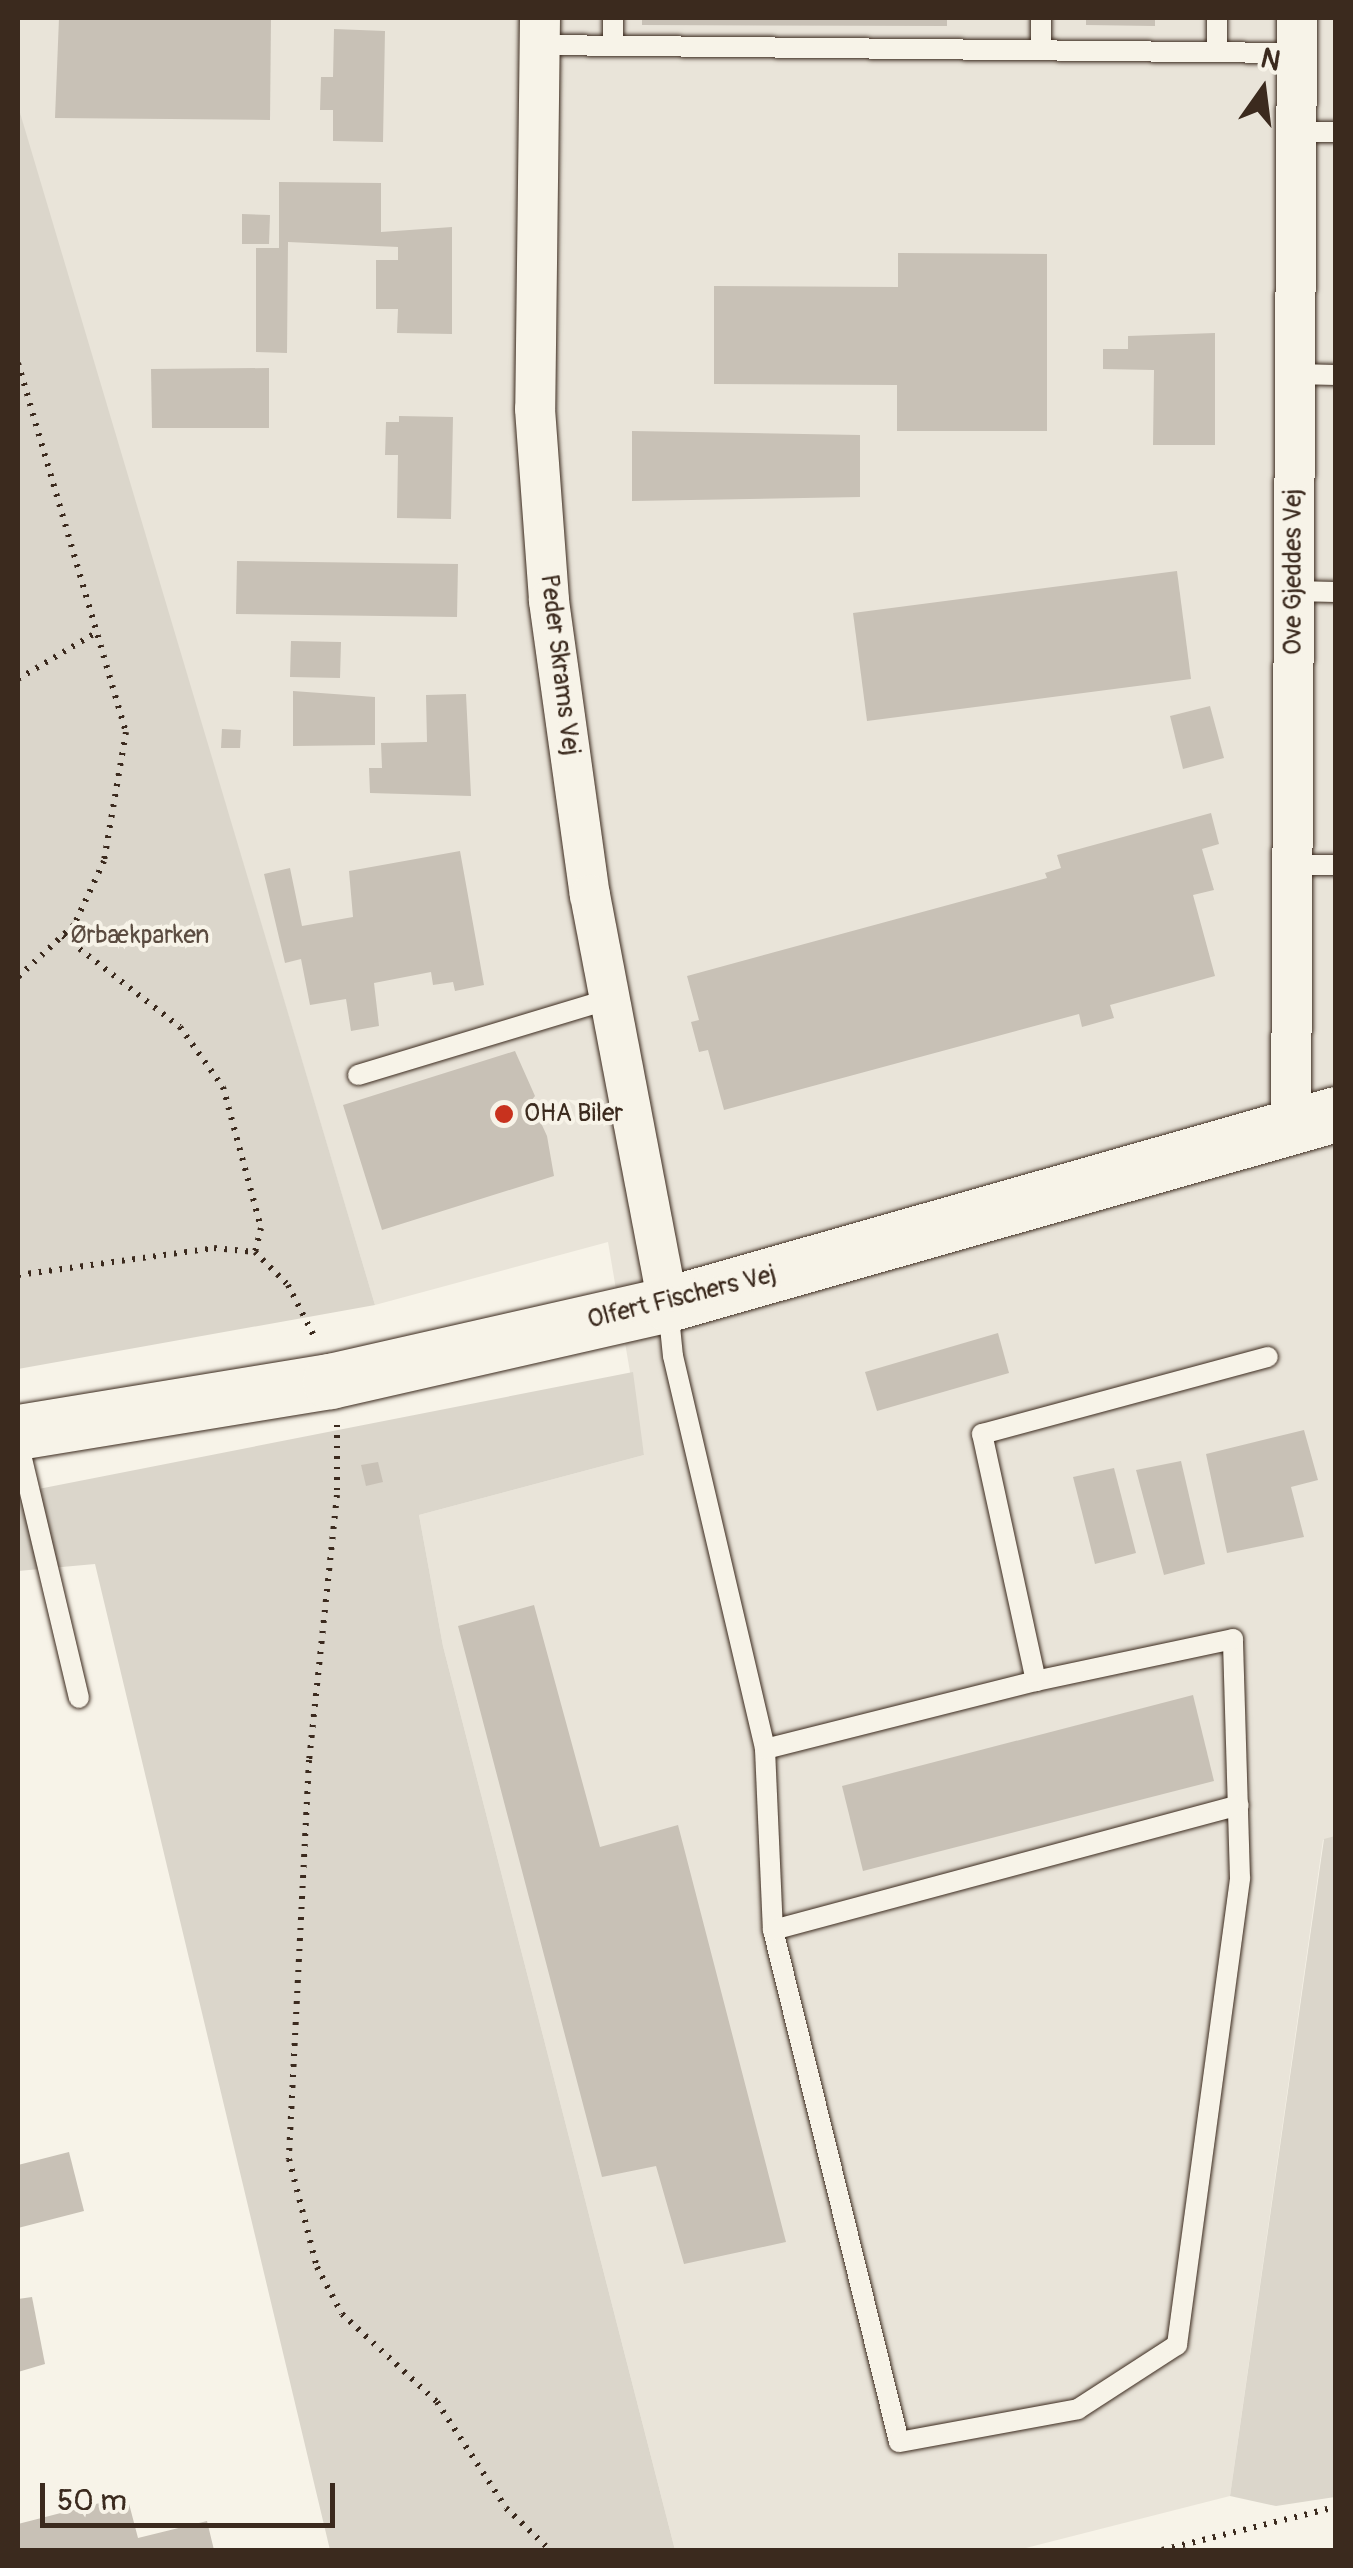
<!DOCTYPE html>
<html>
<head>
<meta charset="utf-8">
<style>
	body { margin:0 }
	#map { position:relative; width:1353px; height:2568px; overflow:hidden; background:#f7f3e8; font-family:Pangolin,sans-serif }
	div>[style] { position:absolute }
	.built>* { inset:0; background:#e9e4d9 }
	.green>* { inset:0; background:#dbd6cb }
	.building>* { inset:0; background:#c8c1b6 }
	.path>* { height:6px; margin-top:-3px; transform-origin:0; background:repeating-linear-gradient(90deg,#3b2a1e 0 2.5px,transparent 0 10.5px) }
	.roads { filter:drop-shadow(0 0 2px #3b2a1e) drop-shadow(0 0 2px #3b2a1e) }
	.lane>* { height:20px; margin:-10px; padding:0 10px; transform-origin:10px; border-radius:10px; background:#f7f3e8 }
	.street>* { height:40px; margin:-20px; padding:0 20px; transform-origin:20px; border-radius:20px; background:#f7f3e8 }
	.secondary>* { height:55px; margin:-27.5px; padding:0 27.5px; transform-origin:27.5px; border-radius:27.5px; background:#f7f3e8 }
	.dots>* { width:28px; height:28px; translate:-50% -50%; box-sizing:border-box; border:5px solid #f7f3e8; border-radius:50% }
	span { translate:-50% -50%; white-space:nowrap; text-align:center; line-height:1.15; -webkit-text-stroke:8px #f7f3e8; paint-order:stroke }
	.street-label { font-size:25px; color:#3b2a1e }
	.park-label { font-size:25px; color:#5b4c41 }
	.poi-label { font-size:25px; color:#3b2a1e }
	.left { translate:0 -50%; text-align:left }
	.frame { position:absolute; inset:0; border:20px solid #3b2a1e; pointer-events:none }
	.north { position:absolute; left:1213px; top:40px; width:100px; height:100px; -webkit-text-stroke:8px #f7f3e8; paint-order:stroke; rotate:14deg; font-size:28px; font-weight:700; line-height:40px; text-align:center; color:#3b2a1e }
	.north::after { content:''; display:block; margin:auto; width:35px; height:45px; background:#3b2a1e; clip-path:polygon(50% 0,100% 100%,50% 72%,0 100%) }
	.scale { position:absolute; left:40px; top:2483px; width:295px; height:45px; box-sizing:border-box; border:5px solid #3b2a1e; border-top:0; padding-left:12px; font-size:30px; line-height:35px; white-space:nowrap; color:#3b2a1e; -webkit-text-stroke:8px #f7f3e8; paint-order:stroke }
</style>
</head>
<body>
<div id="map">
	<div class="built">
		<div style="clip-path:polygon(18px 18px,1335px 18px,1336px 1836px,1323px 1840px,1230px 2496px,1018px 2550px,675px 2550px,443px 1646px,419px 1515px,644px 1455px,608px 1242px,375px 1305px,32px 158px,18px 106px)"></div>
	</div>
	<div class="green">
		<div style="clip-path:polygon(18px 106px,375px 1305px,18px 1369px)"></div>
		<div style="clip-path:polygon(633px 1372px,644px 1455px,419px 1515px,443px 1646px,675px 2550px,330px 2550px,95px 1564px,18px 1571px,18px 1493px)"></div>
		<div style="clip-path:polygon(1335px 1836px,1335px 2497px,1276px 2506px,1230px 2496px,1324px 1839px)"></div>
	</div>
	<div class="building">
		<div style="clip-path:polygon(59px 18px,271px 18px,270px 120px,55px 118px)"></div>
		<div style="clip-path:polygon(642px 18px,947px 18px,947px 26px,642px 25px)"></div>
		<div style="clip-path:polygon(1086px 18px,1155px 18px,1155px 26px,1086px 25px)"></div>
		<div style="clip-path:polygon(334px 29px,385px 31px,383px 142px,333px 141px,333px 110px,320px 110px,321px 77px,333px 77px)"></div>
		<div style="clip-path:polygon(279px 182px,381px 183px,381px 232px,452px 227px,452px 334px,397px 333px,398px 309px,376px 309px,376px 260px,398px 260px,398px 247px,288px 242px,287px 353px,256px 352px,256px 248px,279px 248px)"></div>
		<div style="clip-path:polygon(242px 214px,270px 215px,269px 244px,242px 244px)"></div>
		<div style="clip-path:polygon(898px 253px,1047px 254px,1047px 431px,897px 431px,897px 385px,714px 384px,714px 286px,898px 287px)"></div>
		<div style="clip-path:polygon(1215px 333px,1215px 445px,1153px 445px,1154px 370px,1103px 369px,1103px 349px,1128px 349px,1128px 336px)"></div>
		<div style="clip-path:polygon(269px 368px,269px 428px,152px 428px,151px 369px)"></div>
		<div style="clip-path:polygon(399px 416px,453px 417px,451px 519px,397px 518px,398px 455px,385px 455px,386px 422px,399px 422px)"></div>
		<div style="clip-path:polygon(632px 431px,860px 435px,860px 497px,632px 501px)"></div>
		<div style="clip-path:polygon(237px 561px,458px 564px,457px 617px,236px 614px)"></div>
		<div style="clip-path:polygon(1177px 571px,1191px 679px,867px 721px,853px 613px)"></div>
		<div style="clip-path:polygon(291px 641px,341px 642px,340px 678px,290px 677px)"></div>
		<div style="clip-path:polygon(293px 691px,375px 697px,375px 745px,293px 746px)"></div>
		<div style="clip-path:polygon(466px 694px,471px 796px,370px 793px,369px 768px,382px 768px,381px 743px,427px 742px,426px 695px)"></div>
		<div style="clip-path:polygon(1210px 706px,1224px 758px,1183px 769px,1170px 716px)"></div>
		<div style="clip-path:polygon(222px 729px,241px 730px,240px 748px,221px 748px)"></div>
		<div style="clip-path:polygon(1211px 813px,1219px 844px,1202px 849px,1214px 890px,1193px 895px,1215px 976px,1110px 1005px,1114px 1018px,1082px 1027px,1079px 1014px,724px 1110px,708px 1050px,699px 1052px,691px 1022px,699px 1020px,687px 976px,1047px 878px,1045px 873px,1061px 868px,1057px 855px)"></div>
		<div style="clip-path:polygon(460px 851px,484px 985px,455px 991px,453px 982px,433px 985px,431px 972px,374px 983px,379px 1026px,351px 1031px,346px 999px,310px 1005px,301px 959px,285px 963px,264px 874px,290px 868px,302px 926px,353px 917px,349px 871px)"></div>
		<div style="clip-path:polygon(515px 1051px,535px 1096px,531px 1101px,547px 1136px,554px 1176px,382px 1230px,343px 1105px)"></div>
		<div style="clip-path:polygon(998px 1333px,1009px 1373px,877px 1411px,865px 1372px)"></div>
		<div style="clip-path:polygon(1304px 1430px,1318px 1480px,1291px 1487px,1304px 1537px,1227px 1553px,1206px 1454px)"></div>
		<div style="clip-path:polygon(1181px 1461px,1205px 1564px,1164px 1575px,1136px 1470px)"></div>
		<div style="clip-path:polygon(378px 1462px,383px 1482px,366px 1486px,361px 1465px)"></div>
		<div style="clip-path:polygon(1114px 1468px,1136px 1553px,1095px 1564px,1073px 1477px)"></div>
		<div style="clip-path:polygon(534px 1605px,600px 1847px,678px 1825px,786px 2242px,684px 2264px,656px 2166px,602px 2177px,458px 1626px)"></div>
		<div style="clip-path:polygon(1193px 1695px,1214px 1781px,863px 1871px,842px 1786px)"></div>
		<div style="clip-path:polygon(69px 2152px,84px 2211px,18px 2228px,18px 2165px)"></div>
		<div style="clip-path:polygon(32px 2297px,45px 2364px,18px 2372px,18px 2299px)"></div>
		<div style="clip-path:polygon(127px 2496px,138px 2538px,207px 2521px,214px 2550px,18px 2550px,18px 2524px)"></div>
	</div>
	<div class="path">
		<div style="left:18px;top:363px;width:384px;rotate:73.7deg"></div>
		<div style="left:126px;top:732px;width:131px;rotate:99.7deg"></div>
		<div style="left:104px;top:861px;width:71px;rotate:115.1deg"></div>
		<div style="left:74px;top:925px;width:76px;rotate:137.1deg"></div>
		<div style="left:18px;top:679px;width:92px;rotate:-30.7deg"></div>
		<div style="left:63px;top:936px;width:148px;rotate:37.9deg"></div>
		<div style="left:180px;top:1027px;width:74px;rotate:54.4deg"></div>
		<div style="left:223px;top:1087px;width:146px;rotate:74.9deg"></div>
		<div style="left:261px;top:1228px;width:25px;rotate:104deg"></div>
		<div style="left:18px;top:1275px;width:198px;rotate:-7.8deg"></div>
		<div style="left:214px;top:1248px;width:41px;rotate:5.6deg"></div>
		<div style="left:255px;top:1252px;width:47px;rotate:45deg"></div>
		<div style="left:288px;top:1285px;width:57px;rotate:63deg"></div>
		<div style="left:337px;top:1425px;width:70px;rotate:90deg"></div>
		<div style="left:337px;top:1495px;width:266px;rotate:96deg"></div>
		<div style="left:309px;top:1760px;width:400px;rotate:92.9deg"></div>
		<div style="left:289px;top:2159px;width:112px;rotate:75.5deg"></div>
		<div style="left:317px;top:2267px;width:53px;rotate:62deg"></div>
		<div style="left:342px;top:2314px;width:129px;rotate:42.8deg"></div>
		<div style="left:437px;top:2402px;width:126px;rotate:56.9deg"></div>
		<div style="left:506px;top:2508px;width:61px;rotate:43.7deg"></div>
		<div style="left:1162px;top:2550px;width:179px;rotate:-13.9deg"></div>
	</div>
	<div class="roads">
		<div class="lane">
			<div style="left:540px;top:45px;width:757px;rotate:0.61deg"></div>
			<div style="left:613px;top:46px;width:28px;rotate:-90deg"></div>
			<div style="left:1041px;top:50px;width:32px;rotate:-90deg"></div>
			<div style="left:1217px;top:52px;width:34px;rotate:-90deg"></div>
			<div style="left:1296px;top:132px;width:40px"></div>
			<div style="left:1295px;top:374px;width:41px;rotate:1.4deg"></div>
			<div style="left:1294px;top:591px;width:42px;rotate:1.4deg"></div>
			<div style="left:1292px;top:865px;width:44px"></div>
			<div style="left:358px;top:1075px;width:263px;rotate:-16.8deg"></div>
			<div style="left:668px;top:1307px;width:49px;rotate:84.2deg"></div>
			<div style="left:673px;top:1356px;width:404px;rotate:76.8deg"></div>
			<div style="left:765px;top:1749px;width:181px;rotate:87.5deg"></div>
			<div style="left:773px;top:1930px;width:527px;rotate:76.17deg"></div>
			<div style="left:899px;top:2442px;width:182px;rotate:-10.4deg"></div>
			<div style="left:1078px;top:2409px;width:118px;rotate:-32.9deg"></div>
			<div style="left:1177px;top:2345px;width:471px;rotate:-82.3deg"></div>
			<div style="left:1240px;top:1878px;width:239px;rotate:-91.7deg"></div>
			<div style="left:1233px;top:1639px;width:201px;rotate:168deg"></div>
			<div style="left:18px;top:1442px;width:263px;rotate:76.6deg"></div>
			<div style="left:765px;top:1749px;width:279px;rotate:-14.1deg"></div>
			<div style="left:1036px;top:1681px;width:253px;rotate:-102.3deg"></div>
			<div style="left:982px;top:1434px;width:296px;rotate:-15.1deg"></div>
			<div style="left:773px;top:1930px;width:482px;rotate:-15deg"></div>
		</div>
		<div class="street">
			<div style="left:540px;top:18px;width:391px;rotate:90.7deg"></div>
			<div style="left:535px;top:409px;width:193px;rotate:85.8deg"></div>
			<div style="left:549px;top:601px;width:297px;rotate:82.1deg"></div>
			<div style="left:590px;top:895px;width:416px;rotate:79.2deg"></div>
			<div style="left:1291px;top:1127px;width:1109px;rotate:-89.69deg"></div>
		</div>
		<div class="secondary">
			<div style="left:18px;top:1432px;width:316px;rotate:-9.3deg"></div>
			<div style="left:330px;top:1381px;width:347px;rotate:-12.8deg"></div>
			<div style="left:668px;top:1304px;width:694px;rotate:-15.88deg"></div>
		</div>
	</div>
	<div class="dots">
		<div style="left:504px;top:1114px;background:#c8321e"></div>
	</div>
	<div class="street-label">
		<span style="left:1294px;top:572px;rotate:-90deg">Ove Gjeddes Vej</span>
		<span style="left:559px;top:665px;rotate:83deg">Peder Skrams Vej</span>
		<span style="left:682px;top:1298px;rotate:-14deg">Olfert Fischers Vej</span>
	</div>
	<div class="park-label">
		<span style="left:140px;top:936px">Ørbækparken</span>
	</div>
	<div class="poi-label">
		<span class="left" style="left:524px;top:1114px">OHA Biler</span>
	</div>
	<div class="frame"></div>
	<div class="north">N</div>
	<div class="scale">50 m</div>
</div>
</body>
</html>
